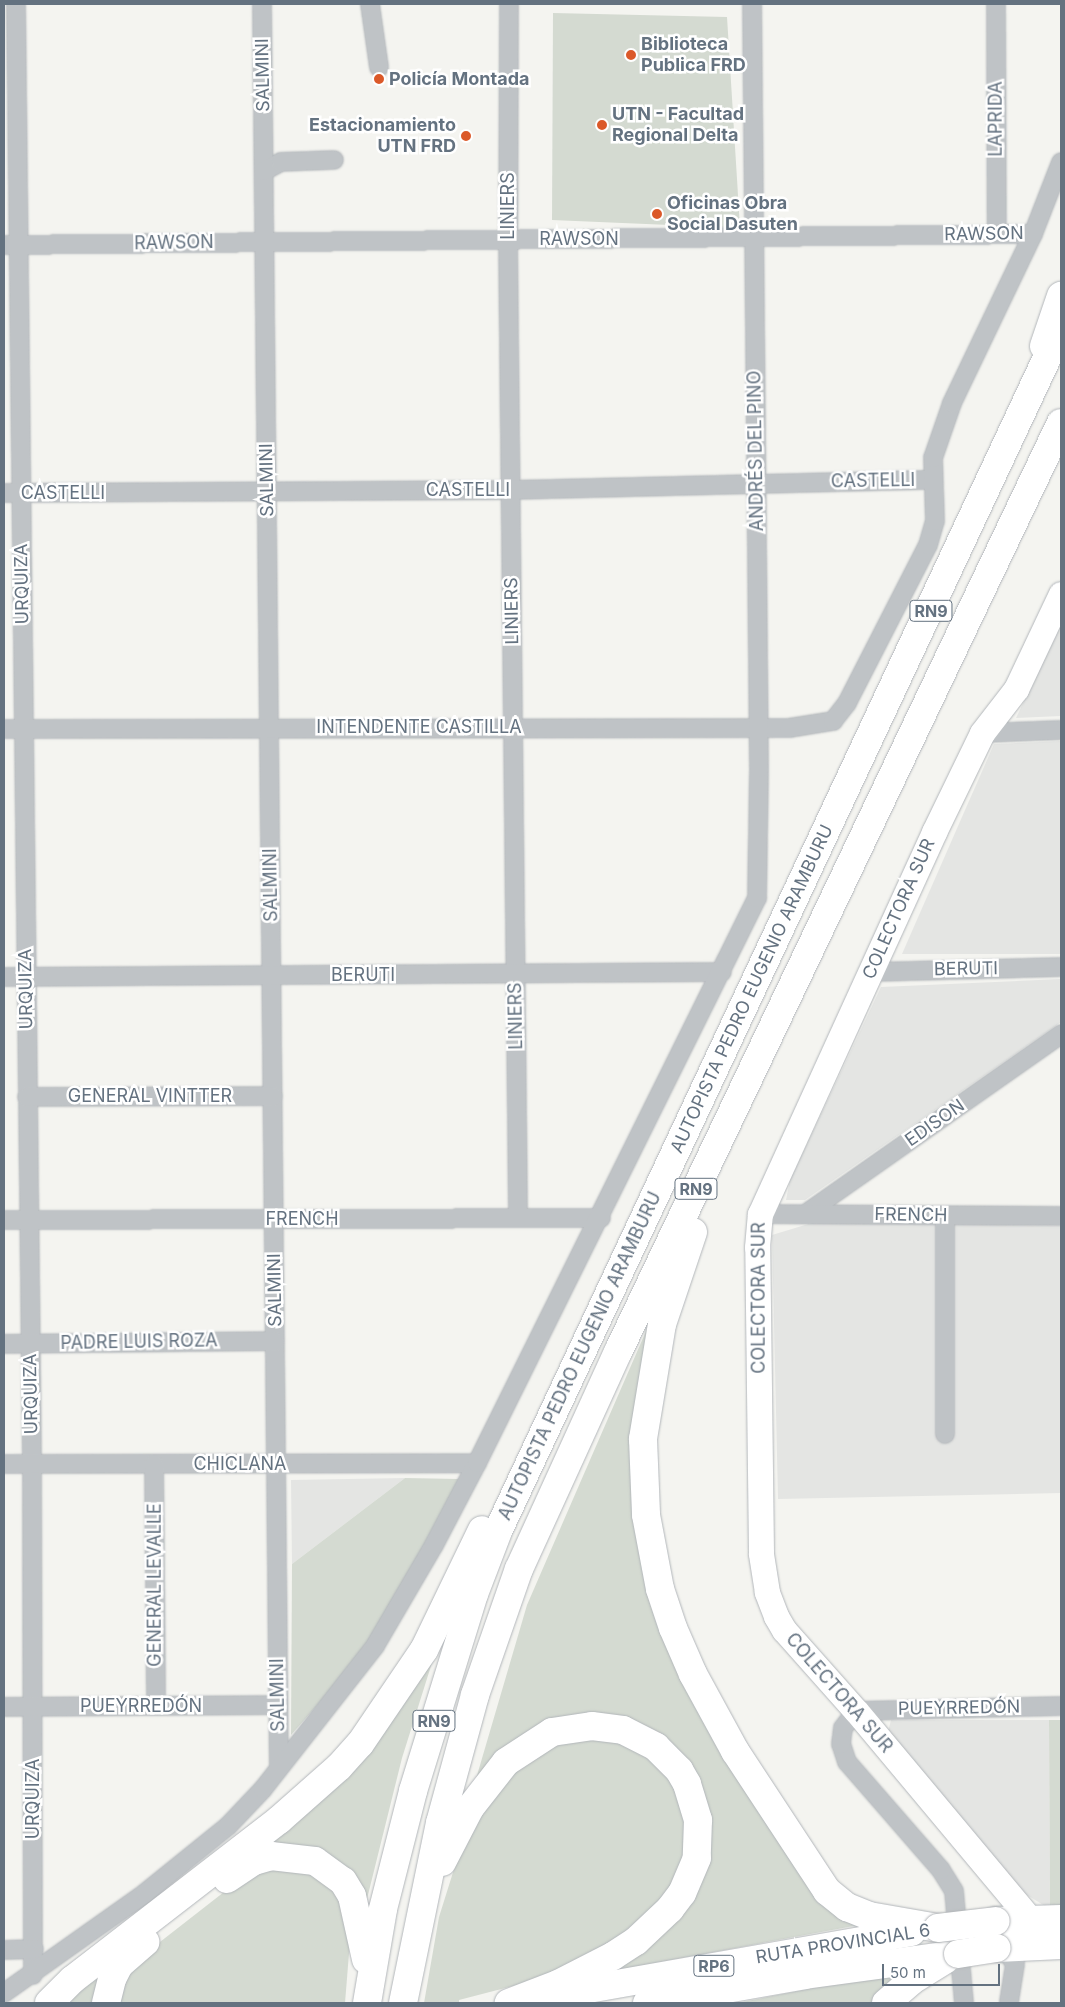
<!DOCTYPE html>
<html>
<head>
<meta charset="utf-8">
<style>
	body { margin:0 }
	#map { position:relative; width:1065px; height:2007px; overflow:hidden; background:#f4f4f0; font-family:Inter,sans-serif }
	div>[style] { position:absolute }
	.built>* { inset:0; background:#e4e5e3 }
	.green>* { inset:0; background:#d4dad1 }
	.roads { filter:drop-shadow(0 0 1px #b2b6ba) drop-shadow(0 0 1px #b2b6ba) }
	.street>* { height:18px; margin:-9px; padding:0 9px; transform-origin:9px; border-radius:9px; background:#bfc3c6 }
	.secondary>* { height:25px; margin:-12.5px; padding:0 12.5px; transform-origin:12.5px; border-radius:12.5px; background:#fff }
	.highway>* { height:28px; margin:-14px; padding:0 14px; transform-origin:14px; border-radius:14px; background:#fff }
	.bridges { filter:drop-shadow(0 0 1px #b2b5b8) drop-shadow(0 0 1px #b2b5b8) }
	.highway-bridge>* { height:28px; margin:-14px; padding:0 14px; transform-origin:14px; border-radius:14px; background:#fff }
	.dots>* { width:14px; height:14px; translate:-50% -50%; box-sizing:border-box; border:2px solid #fff; border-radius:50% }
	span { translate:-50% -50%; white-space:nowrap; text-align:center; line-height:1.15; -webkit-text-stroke:5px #fff; paint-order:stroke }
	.shield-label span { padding:1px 4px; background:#fff; border:1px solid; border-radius:4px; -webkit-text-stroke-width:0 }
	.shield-label { font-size:16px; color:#647280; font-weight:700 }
	.poi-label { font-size:18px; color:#647280; font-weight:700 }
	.left { translate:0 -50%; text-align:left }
	.right { translate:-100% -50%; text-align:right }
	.street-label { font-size:18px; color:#647280 }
	.frame { position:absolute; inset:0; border:5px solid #647280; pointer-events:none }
	.scale { position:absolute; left:882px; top:1964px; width:118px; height:22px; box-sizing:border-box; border:2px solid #647280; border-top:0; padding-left:6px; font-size:15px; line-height:18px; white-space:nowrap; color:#647280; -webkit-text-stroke:4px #fff; paint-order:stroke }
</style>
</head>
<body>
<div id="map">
	<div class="built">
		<div style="clip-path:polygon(1061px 624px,1061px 716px,1016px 718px)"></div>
		<div style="clip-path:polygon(1061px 741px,1061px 954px,902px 954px,994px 744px)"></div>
		<div style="clip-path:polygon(1061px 979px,1061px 1022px,805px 1200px,786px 1200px,790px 1180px,881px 987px)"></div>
		<div style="clip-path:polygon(815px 1222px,1061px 1226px,1061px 1493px,778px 1499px,772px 1235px)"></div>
		<div style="clip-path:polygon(405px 1478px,292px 1564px,291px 1480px)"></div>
		<div style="clip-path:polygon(891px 1720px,1049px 1720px,1050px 1909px,1022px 1892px,888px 1732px)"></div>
	</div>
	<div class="green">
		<div style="clip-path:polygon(553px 13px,727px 17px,740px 228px,552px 220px)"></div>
		<div style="clip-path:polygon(663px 1292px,649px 1354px,662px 1612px,859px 1925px,607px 1972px,644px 1948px,707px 1808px,605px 1716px,473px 1789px,527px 1605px)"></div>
		<div style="clip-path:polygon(405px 1478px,459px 1479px,371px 1644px,291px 1735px,292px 1564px)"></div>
		<div style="clip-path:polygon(436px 1650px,402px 1758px,366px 1903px,361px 1903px,350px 1879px,328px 1860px,298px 1848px,267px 1849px,238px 1862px,114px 1958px,98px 1981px,95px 2003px,57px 2003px,106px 1960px,283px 1827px,332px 1785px,384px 1725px,428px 1654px)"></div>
		<div style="clip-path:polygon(1049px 1720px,1061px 1720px,1061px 1909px,1050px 1909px)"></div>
		<div style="clip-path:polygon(591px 1735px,627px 1741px,674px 1778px,692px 1833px,675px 1892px,617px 1945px,532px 1981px,459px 2000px,459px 2003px,424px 2003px,439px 1917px,455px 1866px,471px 1830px,512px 1772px,549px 1745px)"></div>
		<div style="clip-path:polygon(262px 1870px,313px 1870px,337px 1892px,350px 1941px,345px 2003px,116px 2003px,118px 1989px,142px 1956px,233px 1885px)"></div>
		<div style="clip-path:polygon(910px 1972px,878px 2003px,737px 2003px,859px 1979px)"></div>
	</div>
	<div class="roads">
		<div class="street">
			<div style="left:16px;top:4px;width:1460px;rotate:89.37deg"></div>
			<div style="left:32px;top:1464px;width:511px;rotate:89.89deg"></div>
			<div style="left:262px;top:4px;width:1762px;rotate:89.45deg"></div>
			<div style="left:370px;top:4px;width:64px;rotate:81.9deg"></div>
			<div style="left:509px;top:4px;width:236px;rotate:90.2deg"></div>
			<div style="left:508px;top:240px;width:978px;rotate:89.41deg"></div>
			<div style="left:996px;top:4px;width:230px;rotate:89.8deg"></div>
			<div style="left:264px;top:171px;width:19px;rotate:-28deg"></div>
			<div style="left:281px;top:162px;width:53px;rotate:-2.2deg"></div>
			<div style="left:4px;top:245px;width:1029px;rotate:-0.61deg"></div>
			<div style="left:4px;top:493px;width:506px;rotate:-0.34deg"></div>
			<div style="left:510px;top:490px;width:422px;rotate:-1.4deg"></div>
			<div style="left:4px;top:729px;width:785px;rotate:-0.07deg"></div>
			<div style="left:789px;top:728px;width:45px;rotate:-9deg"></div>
			<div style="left:833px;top:721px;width:23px;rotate:-52deg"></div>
			<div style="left:847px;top:703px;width:178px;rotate:-62.9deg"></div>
			<div style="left:928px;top:545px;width:25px;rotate:-74deg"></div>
			<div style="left:935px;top:521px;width:63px;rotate:-91.8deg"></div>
			<div style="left:933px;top:458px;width:58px;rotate:-70.9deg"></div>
			<div style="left:952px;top:403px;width:187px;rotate:-64.4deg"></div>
			<div style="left:1033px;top:234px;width:77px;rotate:-68.7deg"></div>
			<div style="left:982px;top:733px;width:79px;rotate:-2.2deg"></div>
			<div style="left:871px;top:972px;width:190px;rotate:-1.5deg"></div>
			<div style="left:4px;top:977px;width:718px;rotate:-0.4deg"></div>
			<div style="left:27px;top:1097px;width:246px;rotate:-0.2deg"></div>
			<div style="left:808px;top:1212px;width:309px;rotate:-35.1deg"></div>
			<div style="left:760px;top:1214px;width:301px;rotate:0.4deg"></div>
			<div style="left:4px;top:1220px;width:597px;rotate:-0.19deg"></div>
			<div style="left:4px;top:1344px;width:271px;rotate:-0.6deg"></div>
			<div style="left:945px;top:1434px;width:218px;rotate:-90deg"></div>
			<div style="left:4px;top:1464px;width:473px;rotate:-0.1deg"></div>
			<div style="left:154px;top:1464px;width:242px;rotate:89.5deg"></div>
			<div style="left:4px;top:1707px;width:274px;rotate:-0.4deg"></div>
			<div style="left:1004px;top:1948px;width:19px;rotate:55deg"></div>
			<div style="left:1015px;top:1964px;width:39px;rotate:99deg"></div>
			<div style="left:4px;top:1950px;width:30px;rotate:-2deg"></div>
			<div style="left:4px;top:1993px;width:173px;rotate:-35.3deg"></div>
			<div style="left:145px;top:1893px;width:107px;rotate:-38.9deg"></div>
			<div style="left:228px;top:1826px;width:51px;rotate:-46.6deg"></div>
			<div style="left:263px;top:1789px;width:182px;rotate:-51.9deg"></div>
			<div style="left:375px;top:1646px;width:117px;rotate:-59.7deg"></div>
			<div style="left:434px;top:1545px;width:93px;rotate:-62.3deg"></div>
			<div style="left:477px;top:1463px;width:631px;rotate:-63.64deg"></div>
			<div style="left:757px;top:898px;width:130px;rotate:-89.1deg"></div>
			<div style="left:759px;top:768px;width:764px;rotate:-90.52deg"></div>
			<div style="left:964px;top:2003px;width:112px;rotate:-95.1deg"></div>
			<div style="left:954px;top:1891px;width:25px;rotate:-122deg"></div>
			<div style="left:941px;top:1870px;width:143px;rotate:-131deg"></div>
			<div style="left:847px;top:1762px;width:19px;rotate:-108deg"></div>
			<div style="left:841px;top:1744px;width:16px;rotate:-83deg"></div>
			<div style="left:843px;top:1728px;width:21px;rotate:-53deg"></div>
			<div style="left:856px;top:1711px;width:205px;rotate:-1.4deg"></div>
		</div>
		<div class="secondary">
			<div style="left:1030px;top:1919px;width:271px;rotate:-129.9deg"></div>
			<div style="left:856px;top:1711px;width:108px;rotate:-131.6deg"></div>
			<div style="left:784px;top:1630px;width:16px;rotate:-120deg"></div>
			<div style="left:776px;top:1616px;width:26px;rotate:-111deg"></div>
			<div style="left:767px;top:1592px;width:39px;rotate:-99deg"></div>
			<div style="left:761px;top:1553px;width:306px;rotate:-90.7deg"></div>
			<div style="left:757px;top:1247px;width:33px;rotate:-85deg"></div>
			<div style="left:760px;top:1214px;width:420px;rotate:-65.5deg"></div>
			<div style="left:934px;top:832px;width:110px;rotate:-64.1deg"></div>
			<div style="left:982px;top:733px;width:56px;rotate:-52.3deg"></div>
			<div style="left:1016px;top:689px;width:105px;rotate:-64.7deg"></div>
		</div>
		<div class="highway">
			<div style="left:1044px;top:346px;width:53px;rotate:-71.2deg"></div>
			<div style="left:693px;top:1232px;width:97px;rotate:108.6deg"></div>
			<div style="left:662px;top:1324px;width:117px;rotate:99.4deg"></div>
			<div style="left:643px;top:1439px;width:76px;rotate:87.7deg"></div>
			<div style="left:646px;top:1515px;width:75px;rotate:79.3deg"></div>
			<div style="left:660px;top:1589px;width:41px;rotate:71.6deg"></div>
			<div style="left:673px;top:1628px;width:50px;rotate:66.5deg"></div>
			<div style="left:693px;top:1674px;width:88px;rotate:61.4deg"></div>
			<div style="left:735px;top:1751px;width:168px;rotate:56.7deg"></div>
			<div style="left:827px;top:1891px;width:26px;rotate:39deg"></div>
			<div style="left:847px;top:1907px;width:24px;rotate:22deg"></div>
			<div style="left:869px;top:1916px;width:70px;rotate:9.9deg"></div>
			<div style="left:442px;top:1862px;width:61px;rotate:-62.6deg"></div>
			<div style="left:470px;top:1808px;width:58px;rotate:-52deg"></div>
			<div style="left:506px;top:1762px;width:55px;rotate:-33.1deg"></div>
			<div style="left:552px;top:1732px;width:40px;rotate:-8.5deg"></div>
			<div style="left:592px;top:1726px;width:31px;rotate:7deg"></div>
			<div style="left:623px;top:1730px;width:37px;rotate:27deg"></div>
			<div style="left:656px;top:1747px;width:33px;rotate:45deg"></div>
			<div style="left:679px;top:1770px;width:16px;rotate:60deg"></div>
			<div style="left:687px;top:1784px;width:38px;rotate:73deg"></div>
			<div style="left:698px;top:1820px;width:38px;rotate:92deg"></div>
			<div style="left:697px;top:1858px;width:38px;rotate:113deg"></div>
			<div style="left:682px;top:1893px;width:20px;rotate:127deg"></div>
			<div style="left:670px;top:1909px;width:47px;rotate:136.7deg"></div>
			<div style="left:636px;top:1941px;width:27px;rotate:147deg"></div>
			<div style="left:613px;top:1956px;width:62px;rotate:153deg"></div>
			<div style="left:558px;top:1984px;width:53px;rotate:158.8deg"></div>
			<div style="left:227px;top:1879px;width:32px;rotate:-34deg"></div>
			<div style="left:254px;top:1861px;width:18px;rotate:-16deg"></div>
			<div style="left:271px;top:1856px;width:44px;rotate:6.5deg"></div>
			<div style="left:315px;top:1861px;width:34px;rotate:36deg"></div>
			<div style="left:343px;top:1881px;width:17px;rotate:59deg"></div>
			<div style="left:352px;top:1896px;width:65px;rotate:77.5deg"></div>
			<div style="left:996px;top:1921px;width:65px;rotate:-1.8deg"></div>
			<div style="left:997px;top:1948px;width:64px;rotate:-2.7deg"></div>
			<div style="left:560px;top:1994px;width:357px;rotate:-10deg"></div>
			<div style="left:49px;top:2003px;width:33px;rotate:-45deg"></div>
			<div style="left:72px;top:1980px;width:262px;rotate:-37.7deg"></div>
			<div style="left:279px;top:1820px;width:80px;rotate:-41.5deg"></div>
			<div style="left:339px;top:1767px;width:31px;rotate:-48deg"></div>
			<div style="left:360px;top:1744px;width:114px;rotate:-55.8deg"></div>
			<div style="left:424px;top:1650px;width:133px;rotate:-64.2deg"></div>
			<div style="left:106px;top:2003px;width:25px;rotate:-76deg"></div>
			<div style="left:112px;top:1979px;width:16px;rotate:-63deg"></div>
			<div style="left:119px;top:1965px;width:35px;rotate:-41deg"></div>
			<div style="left:367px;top:2003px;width:95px;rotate:-80.3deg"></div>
			<div style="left:383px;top:1909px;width:122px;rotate:-75.7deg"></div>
			<div style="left:413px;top:1791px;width:206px;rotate:-72.8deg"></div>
			<div style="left:474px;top:1594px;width:67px;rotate:-69.1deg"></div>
			<div style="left:498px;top:1531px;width:1328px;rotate:-64.92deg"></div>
			<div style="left:403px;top:2003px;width:184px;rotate:-78.4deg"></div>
			<div style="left:440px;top:1823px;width:133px;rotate:-74.7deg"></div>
			<div style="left:475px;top:1695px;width:133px;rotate:-70.8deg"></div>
			<div style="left:519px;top:1569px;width:239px;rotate:-65.5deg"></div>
			<div style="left:618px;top:1352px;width:1029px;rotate:-64.51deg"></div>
			<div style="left:647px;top:2003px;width:160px;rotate:-10deg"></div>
			<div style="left:805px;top:1975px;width:154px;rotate:-7.8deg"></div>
			<div style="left:886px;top:2003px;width:33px;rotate:-41deg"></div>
			<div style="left:911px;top:1981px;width:40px;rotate:-32deg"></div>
		</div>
	</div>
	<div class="bridges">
		<div class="highway-bridge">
			<div style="left:938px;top:1928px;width:58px;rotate:-6.9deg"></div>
			<div style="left:958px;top:1954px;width:39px;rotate:-9deg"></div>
		</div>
	</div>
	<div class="dots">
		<div style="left:631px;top:55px;background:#db5929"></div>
		<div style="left:379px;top:79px;background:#db5929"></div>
		<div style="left:602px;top:125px;background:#db5929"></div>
		<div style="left:466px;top:136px;background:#db5929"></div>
		<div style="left:657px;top:214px;background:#db5929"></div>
	</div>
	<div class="shield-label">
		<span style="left:931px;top:611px">RN9</span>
		<span style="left:696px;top:1189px">RN9</span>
		<span style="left:434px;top:1721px">RN9</span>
		<span style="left:714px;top:1966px">RP6</span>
	</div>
	<div class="poi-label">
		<span class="left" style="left:641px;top:55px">Biblioteca<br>Publica FRD</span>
		<span class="left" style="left:389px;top:79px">Policía Montada</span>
		<span class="left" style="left:612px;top:125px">UTN - Facultad<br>Regional Delta</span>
		<span class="right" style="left:456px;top:136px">Estacionamiento<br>UTN FRD</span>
		<span class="left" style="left:667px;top:214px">Oficinas Obra<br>Social Dasuten</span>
	</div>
	<div class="street-label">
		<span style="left:263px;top:75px;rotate:-91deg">SALMINI</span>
		<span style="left:996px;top:119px;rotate:-90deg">LAPRIDA</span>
		<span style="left:508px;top:206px;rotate:-90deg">LINIERS</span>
		<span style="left:984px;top:234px;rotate:-1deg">RAWSON</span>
		<span style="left:579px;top:239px">RAWSON</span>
		<span style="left:174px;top:243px;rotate:-1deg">RAWSON</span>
		<span style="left:756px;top:451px;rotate:-91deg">ANDRÉS DEL PINO</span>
		<span style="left:267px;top:480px;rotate:-91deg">SALMINI</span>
		<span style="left:873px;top:481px;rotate:-1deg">CASTELLI</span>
		<span style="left:468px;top:490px">CASTELLI</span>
		<span style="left:63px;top:493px">CASTELLI</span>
		<span style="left:22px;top:584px;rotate:-91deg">URQUIZA</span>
		<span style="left:512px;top:611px;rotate:-91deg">LINIERS</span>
		<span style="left:419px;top:727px">INTENDENTE CASTILLA</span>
		<span style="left:271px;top:885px;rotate:-91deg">SALMINI</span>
		<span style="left:899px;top:909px;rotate:-66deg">COLECTORA SUR</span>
		<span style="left:966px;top:969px;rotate:-1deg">BERUTI</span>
		<span style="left:363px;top:975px">BERUTI</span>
		<span style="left:26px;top:989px;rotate:-91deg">URQUIZA</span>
		<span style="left:752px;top:989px;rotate:-65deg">AUTOPISTA PEDRO EUGENIO ARAMBURU</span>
		<span style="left:516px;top:1016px;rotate:-91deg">LINIERS</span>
		<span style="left:150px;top:1096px">GENERAL VINTTER</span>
		<span style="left:935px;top:1123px;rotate:-35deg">EDISON</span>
		<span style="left:911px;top:1215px;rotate:1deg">FRENCH</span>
		<span style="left:302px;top:1219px">FRENCH</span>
		<span style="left:275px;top:1290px;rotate:-91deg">SALMINI</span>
		<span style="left:759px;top:1298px;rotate:-90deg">COLECTORA SUR</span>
		<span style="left:139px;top:1342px;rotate:-1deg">PADRE LUIS ROZA</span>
		<span style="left:580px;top:1356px;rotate:-65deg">AUTOPISTA PEDRO EUGENIO ARAMBURU</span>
		<span style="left:31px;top:1394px;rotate:-91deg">URQUIZA</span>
		<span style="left:240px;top:1464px">CHICLANA</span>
		<span style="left:155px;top:1585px;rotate:-90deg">GENERAL LEVALLE</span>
		<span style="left:839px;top:1693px;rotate:49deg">COLECTORA SUR</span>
		<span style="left:278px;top:1695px;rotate:-91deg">SALMINI</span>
		<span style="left:141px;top:1706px">PUEYRREDÓN</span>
		<span style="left:959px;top:1708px;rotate:-1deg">PUEYRREDÓN</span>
		<span style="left:33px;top:1799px;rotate:-90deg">URQUIZA</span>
		<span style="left:843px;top:1944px;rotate:-9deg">RUTA PROVINCIAL 6</span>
	</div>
	<div class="frame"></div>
	<div class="scale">50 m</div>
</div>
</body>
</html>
